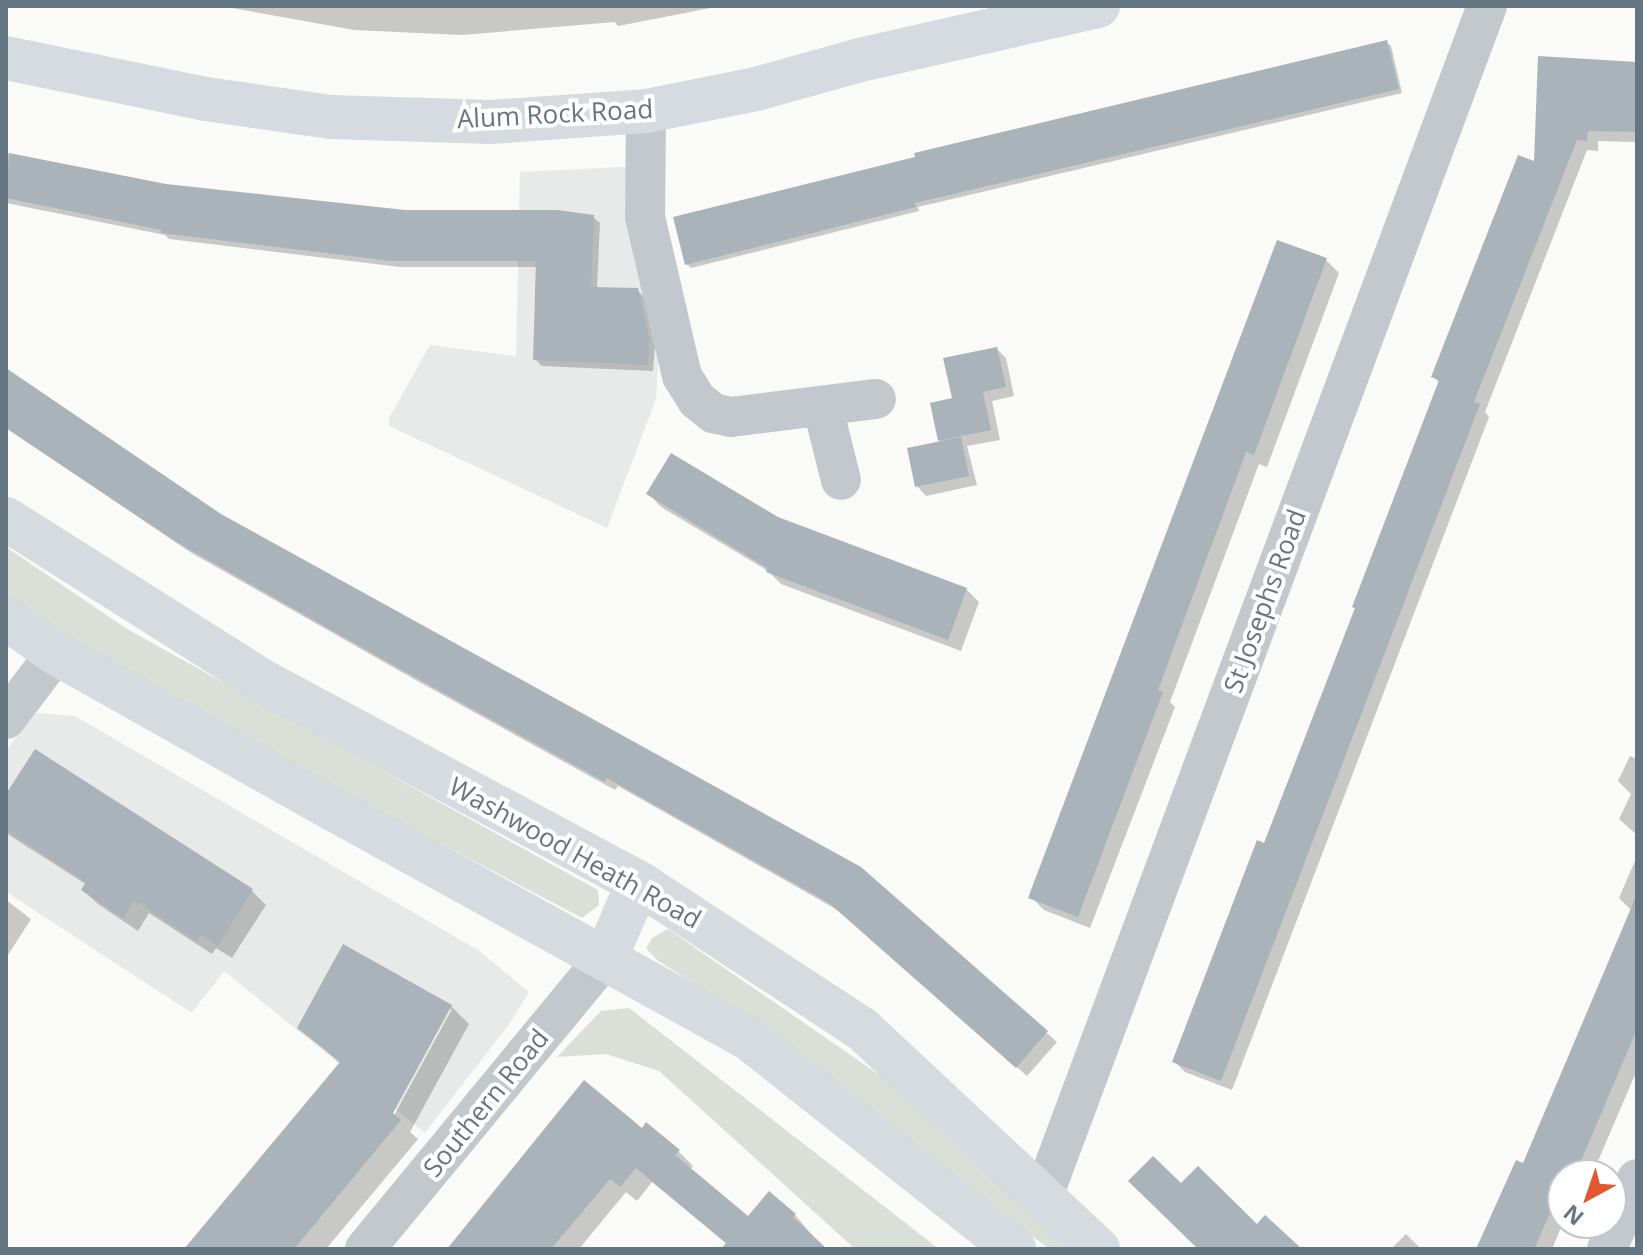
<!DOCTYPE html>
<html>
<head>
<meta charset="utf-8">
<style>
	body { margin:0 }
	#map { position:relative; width:1643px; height:1255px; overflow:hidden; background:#fafaf8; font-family:"Open Sans",sans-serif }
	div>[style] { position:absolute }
	.built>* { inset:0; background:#e8e9e9 }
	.green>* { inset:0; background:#dadfd7 }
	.shadow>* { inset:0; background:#0003 }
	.building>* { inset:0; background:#aab3b9 }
	.street>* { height:40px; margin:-20px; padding:0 20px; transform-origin:20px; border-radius:20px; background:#c3c8cc }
	.secondary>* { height:44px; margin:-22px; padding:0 22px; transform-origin:22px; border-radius:22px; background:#d6dbdf }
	span { translate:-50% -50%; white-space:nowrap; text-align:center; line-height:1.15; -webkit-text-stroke:8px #fff; paint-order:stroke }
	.street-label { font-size:26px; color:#657683 }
	.frame { position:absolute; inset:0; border:8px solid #657683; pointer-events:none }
	.north { position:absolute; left:1547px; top:1159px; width:80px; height:80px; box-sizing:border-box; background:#fff; border:2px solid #c1c8cd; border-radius:50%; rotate:220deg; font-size:22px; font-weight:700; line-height:32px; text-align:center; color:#657683 }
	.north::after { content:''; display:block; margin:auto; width:28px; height:36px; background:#e4572e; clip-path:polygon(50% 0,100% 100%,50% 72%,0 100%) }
</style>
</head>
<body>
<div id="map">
	<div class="built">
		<div style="clip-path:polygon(641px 166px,658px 361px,656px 399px,607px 528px,389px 426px,389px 418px,430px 345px,516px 356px,520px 172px)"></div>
		<div style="clip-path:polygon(36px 713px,75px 716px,478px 950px,529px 992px,510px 1023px,425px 1133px,224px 971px,192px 1013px,6px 892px,6px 750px)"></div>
	</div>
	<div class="green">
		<div style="clip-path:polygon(6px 547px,127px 629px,598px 890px,599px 905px,582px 918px,307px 773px,70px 641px,6px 597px)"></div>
		<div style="clip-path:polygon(668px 929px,910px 1096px,1083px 1249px,1049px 1249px,785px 1042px,657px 960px,646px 948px,652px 938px)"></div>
		<div style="clip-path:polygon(629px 1008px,939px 1249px,855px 1249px,659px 1071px,606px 1054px,557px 1057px,601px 1011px)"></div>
	</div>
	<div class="shadow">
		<div style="clip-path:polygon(221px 6px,721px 6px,618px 26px,615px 22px,462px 35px,354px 30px)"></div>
		<div style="clip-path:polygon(1386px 42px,1391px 46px,1402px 93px,918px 207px,919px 211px,691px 268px,687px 264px)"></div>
		<div style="clip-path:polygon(1637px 62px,1637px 142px,1598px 141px,1598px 151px,1587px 150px,1485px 412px,1489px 417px,1232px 1090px,1185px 1072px,1174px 1061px,1265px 846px,1357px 609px,1440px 383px,1433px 377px,1536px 164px)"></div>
		<div style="clip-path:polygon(6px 153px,166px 186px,404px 212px,593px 217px,600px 223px,597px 289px,637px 290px,644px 297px,655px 345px,653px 371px,542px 366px,535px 359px,537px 267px,400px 267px,169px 239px,165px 235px,6px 203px)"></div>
		<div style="clip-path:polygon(1326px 260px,1339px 273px,1267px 467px,1259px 464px,1170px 702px,1175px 707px,1090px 928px,1044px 910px,1031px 897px)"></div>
		<div style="clip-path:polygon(997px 349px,1006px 358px,1014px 396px,992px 401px,1000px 440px,967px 446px,977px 485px,926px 496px,917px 486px,942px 443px,940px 440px,954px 400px)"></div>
		<div style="clip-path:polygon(6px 372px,220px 515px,860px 868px,1057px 1042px,1027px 1076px,841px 912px,618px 786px,615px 790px,412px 678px,190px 552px,6px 428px)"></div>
		<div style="clip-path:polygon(649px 494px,777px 519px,966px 589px,979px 602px,961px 651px,781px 584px,768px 571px,661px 507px)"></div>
		<div style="clip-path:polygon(36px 751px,252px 891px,266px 905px,232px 958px,216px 948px,212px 954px,149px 913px,138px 931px,98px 904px,83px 890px,87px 885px,6px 833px,6px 798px)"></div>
		<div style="clip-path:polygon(1630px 756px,1637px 759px,1637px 835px,1619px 819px,1631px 794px,1618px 781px)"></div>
		<div style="clip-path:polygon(1637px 856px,1637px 1070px,1592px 1175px,1563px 1175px,1563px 1223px,1552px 1249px,1479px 1249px,1524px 1166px,1632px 911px,1619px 898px)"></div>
		<div style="clip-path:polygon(6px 900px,31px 919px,6px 958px)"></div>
		<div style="clip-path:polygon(evenodd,451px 1006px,469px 1024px,410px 1132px,418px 1139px,326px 1249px,185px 1249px,341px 1064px,300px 1028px,451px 1006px,447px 1009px,452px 1009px,390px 1123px,386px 1121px,447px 1009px)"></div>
		<div style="clip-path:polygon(642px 1131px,678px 1151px,693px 1166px,690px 1170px,749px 1219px,795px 1215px,824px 1249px,733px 1249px,652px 1182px,637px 1201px,626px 1192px,579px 1249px,448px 1249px)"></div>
		<div style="clip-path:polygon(1406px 1234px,1421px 1249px,1391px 1249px)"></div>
	</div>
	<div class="building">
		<div style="clip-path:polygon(1387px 40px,1399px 89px,915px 203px,916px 207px,685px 265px,673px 217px,915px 157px,914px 153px)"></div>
		<div style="clip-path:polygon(1538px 56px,1637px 62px,1637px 132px,1588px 131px,1587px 141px,1577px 140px,1474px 402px,1480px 404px,1221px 1081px,1172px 1062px,1257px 840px,1264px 843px,1355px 608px,1352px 607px,1439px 380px,1431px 377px,1518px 155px,1534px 161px)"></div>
		<div style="clip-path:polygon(9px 153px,166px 184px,405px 210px,557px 210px,594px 215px,591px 287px,638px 288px,649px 337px,648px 365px,533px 360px,536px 261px,392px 261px,161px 233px,161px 230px,6px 198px)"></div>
		<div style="clip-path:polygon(1277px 240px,1327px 258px,1254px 455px,1246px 452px,1158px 690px,1163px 692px,1078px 917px,1028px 898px)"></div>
		<div style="clip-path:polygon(997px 347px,1006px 387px,983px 392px,991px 430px,938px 441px,930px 403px,952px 398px,943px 358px)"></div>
		<div style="clip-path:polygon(6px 368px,221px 514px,861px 867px,1048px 1031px,1016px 1068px,829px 903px,607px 778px,605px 782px,400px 669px,178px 543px,6px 428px)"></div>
		<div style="clip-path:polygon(961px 437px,969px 476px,915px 487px,907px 448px)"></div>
		<div style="clip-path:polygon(671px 453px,778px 517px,967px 588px,948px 640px,766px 572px,767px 568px,646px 494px)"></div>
		<div style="clip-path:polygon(35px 749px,253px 889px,218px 946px,201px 935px,197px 941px,134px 900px,123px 918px,81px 890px,86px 882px,6px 830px,6px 794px)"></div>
		<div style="clip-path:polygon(1637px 894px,1637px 1029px,1575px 1175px,1563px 1175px,1563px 1184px,1534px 1249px,1476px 1249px,1516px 1160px,1523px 1163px)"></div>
		<div style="clip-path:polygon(343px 944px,452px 1005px,393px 1113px,401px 1120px,294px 1249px,184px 1249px,340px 1062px,297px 1028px)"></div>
		<div style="clip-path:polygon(584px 1080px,642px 1128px,646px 1122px,680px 1150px,675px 1155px,748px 1216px,769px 1191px,796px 1214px,793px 1217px,827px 1249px,721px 1249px,726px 1243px,636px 1168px,620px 1187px,610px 1179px,551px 1249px,447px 1249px)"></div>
		<div style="clip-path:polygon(1153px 1156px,1181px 1183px,1198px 1166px,1257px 1224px,1265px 1215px,1302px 1249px,1198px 1249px,1128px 1181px)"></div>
	</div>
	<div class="street">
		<div style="left:646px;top:111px;width:106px;rotate:90.5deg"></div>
		<div style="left:645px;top:217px;width:163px;rotate:76.9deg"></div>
		<div style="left:682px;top:376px;width:28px;rotate:58deg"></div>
		<div style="left:697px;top:400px;width:21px;rotate:39deg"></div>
		<div style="left:713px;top:413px;width:18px;rotate:13deg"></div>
		<div style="left:731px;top:417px;width:146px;rotate:-7.1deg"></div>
		<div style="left:823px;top:408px;width:74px;rotate:76deg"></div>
		<div style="left:6px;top:719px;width:83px;rotate:-52.9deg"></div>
		<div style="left:1043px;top:1196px;width:1270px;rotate:-69.54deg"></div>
		<div style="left:365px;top:1249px;width:379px;rotate:-50.5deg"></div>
		<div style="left:1607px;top:1249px;width:76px;rotate:-66.8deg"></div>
	</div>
	<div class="secondary">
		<div style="left:6px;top:58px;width:204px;rotate:11.6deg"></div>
		<div style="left:206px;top:99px;width:126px;rotate:8.2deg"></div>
		<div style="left:331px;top:117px;width:159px;rotate:1.8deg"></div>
		<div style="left:490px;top:122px;width:156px;rotate:-4deg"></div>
		<div style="left:646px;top:111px;width:112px;rotate:-11.3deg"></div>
		<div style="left:756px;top:89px;width:108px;rotate:-15.6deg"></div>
		<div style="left:860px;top:60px;width:244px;rotate:-12.8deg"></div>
		<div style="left:6px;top:519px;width:305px;rotate:32.3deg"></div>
		<div style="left:264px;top:682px;width:429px;rotate:28.2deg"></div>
		<div style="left:642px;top:885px;width:263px;rotate:33.2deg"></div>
		<div style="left:862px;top:1029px;width:323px;rotate:43deg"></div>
		<div style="left:6px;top:618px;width:61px;rotate:35deg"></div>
		<div style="left:56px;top:653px;width:320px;rotate:29.4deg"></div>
		<div style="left:335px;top:810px;width:470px;rotate:28.9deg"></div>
		<div style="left:747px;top:1037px;width:341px;rotate:38.4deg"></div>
		<div style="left:606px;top:957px;width:81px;rotate:-66.6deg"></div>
	</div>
	<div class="street-label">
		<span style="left:555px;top:114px;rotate:-3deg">Alum Rock Road</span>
		<span style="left:1265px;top:601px;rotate:-70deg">St Josephs Road</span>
		<span style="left:575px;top:853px;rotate:29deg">Washwood Heath Road</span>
		<span style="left:486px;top:1103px;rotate:-51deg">Southern Road</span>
	</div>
	<div class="frame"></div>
	<div class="north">N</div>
</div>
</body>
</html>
